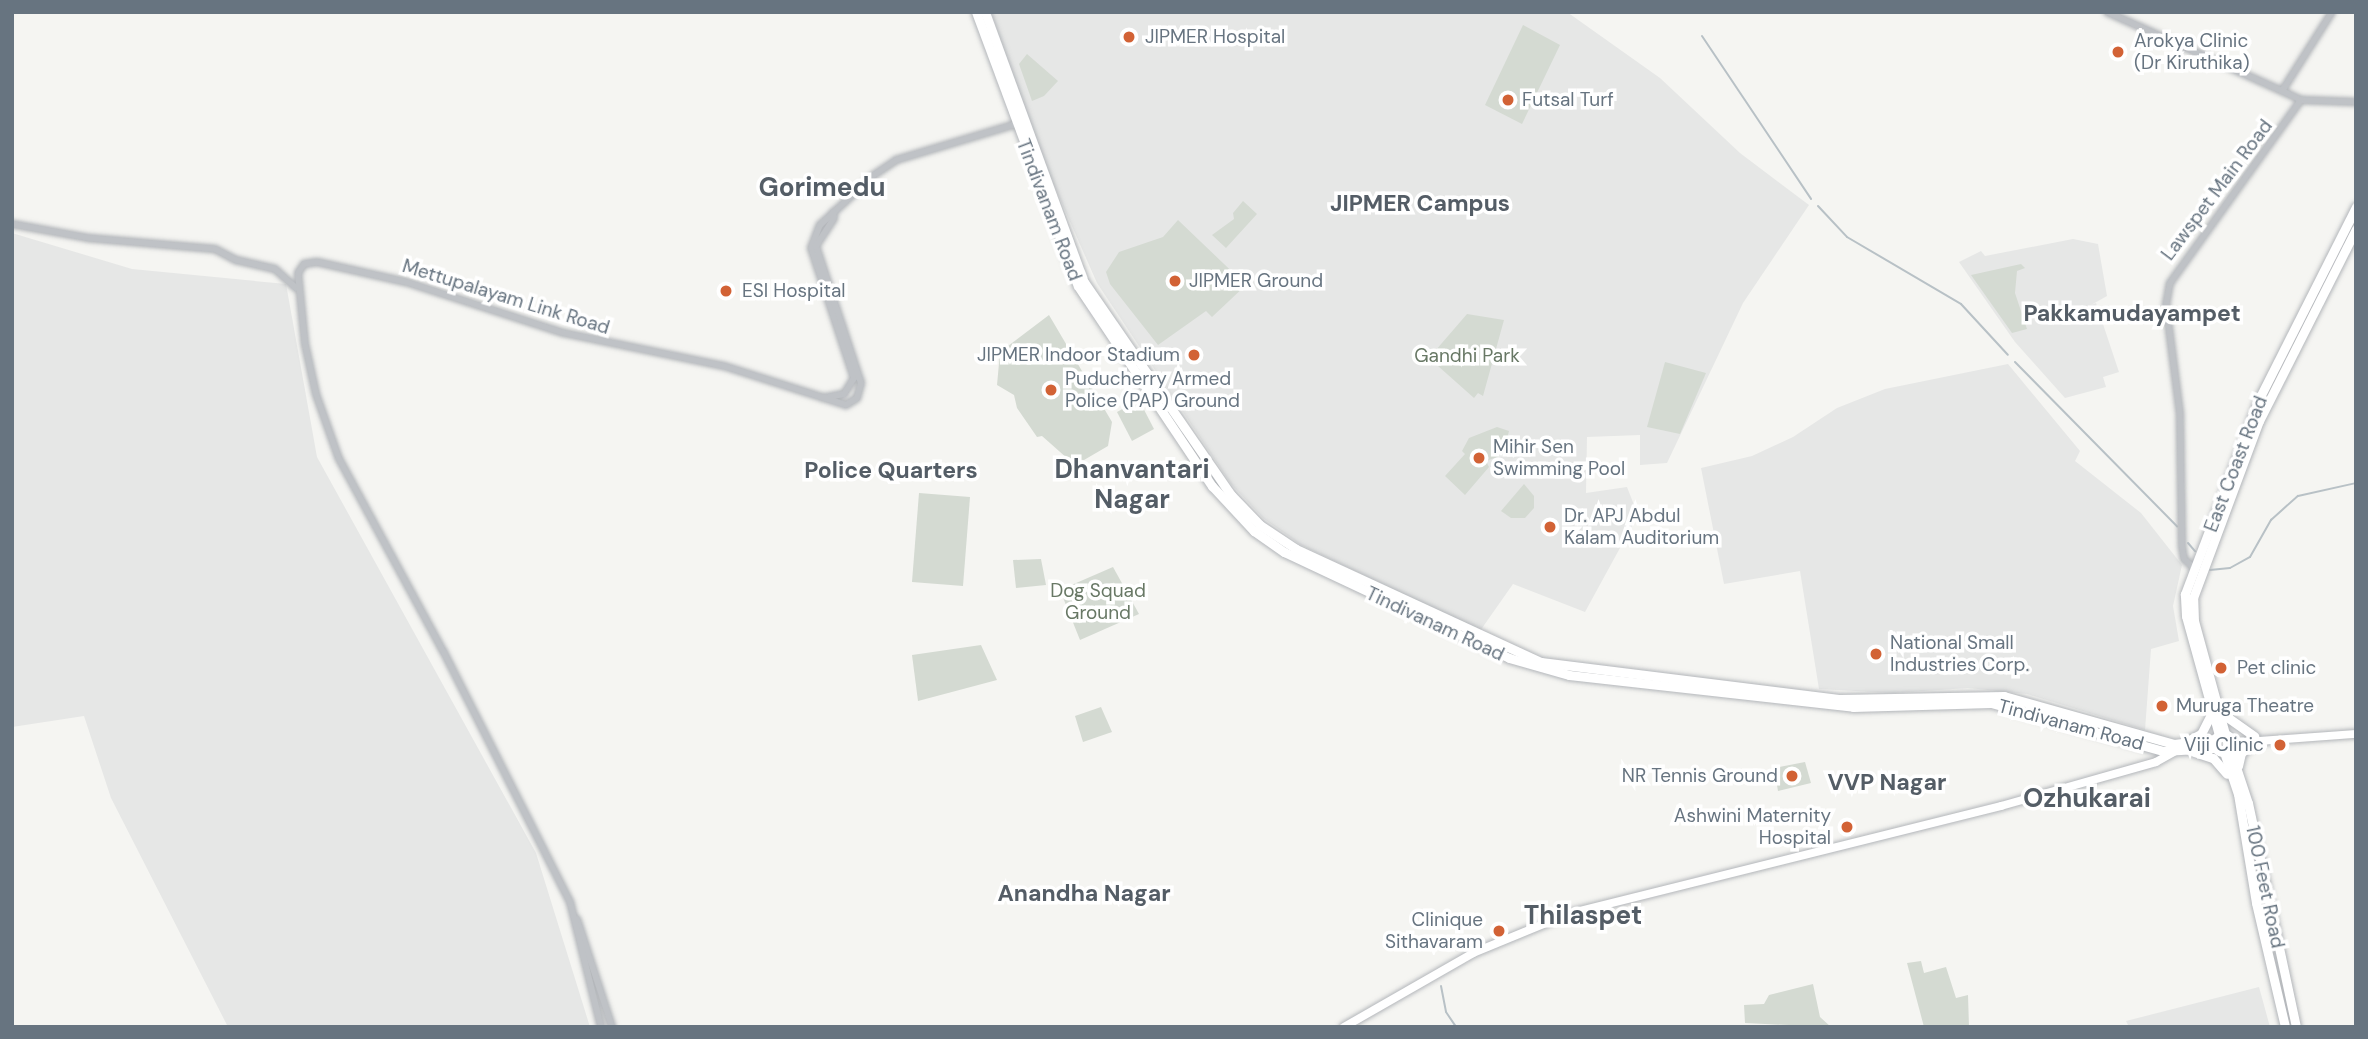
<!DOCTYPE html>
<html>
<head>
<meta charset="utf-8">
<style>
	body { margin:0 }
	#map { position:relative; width:2368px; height:1039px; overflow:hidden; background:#f5f5f2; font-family:"DM Sans",sans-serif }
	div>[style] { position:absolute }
	.built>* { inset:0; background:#e6e7e6 }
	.green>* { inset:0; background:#d4dad2 }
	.stream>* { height:2px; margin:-1px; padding:0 1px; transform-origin:1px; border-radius:1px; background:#b8c1c6 }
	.roads { filter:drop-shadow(0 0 2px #b3b6ba) drop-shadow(0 0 2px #b3b6ba) }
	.minor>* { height:6px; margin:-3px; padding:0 3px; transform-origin:3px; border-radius:3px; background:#bfc2c6 }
	.major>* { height:8px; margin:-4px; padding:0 4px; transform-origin:4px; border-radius:4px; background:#fff }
	.highway>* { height:9px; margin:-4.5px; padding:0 4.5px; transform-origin:4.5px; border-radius:4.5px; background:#fff }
	.highway>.ring { margin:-4.5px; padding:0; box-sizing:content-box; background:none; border:9px solid #fff; border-radius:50% }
	.dots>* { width:19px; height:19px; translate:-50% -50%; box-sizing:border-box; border:4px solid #fff; border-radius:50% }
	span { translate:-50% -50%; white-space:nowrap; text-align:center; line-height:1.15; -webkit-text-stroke:7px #fff; paint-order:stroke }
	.poi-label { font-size:19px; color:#677480 }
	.left { translate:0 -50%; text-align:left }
	.right { translate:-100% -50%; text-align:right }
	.street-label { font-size:19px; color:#677480 }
	.park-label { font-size:19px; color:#687865 }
	.quarter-label { font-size:23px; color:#545d66; font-weight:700 }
	.district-label { font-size:26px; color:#545d66; font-weight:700 }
	.frame { position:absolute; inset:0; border:14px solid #677480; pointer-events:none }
</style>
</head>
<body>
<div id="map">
	<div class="built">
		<div style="clip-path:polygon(991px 12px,1567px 12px,1660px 78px,1740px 153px,1809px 205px,1743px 303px,1667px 463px,1640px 465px,1640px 435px,1587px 437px,1586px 493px,1627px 487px,1638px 515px,1585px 612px,1513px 584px,1480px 631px,1301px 545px,1263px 518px,1231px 484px,1097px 283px,1039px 151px)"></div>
		<div style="clip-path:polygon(12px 233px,132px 269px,286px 284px,317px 457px,536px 853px,590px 1027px,228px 1027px,111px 798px,84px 716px,12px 727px)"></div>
		<div style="clip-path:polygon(2073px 239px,2098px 244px,2107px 296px,2091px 305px,2096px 303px,2119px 372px,2103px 377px,2106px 387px,2065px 398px,2015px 342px,1959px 262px,1981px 251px,1985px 256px)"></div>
		<div style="clip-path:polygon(2008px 364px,2080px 451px,2075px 461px,2141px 513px,2182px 565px,2173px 606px,2179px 641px,2151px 649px,2145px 730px,2027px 694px,1968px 688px,1893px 693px,1819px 689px,1800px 571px,1724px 584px,1701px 468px,1752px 456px,1793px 437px,1837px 408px,1885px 389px)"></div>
		<div style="clip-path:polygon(2259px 987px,2270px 1027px,2129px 1027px,2126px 1021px)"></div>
	</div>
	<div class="green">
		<div style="clip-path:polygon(1523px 25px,1560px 45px,1522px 124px,1485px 105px)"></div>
		<div style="clip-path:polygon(1027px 54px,1058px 81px,1044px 96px,1032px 101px,1019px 64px)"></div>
		<div style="clip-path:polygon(1243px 201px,1257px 214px,1226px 248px,1212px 235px,1234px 219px,1233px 213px)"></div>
		<div style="clip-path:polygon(1178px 220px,1246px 285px,1212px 317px,1206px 311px,1158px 345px,1110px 284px,1106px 272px,1119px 252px,1163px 237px)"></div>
		<div style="clip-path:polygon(2021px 264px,2025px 268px,2017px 271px,2015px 293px,2027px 329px,2012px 333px,1971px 275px)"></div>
		<div style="clip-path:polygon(1467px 314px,1504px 320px,1483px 396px,1478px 393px,1474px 398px,1429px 358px)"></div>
		<div style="clip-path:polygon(1049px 315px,1112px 422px,1108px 446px,1084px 460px,1068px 459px,1042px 436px,1037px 437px,1017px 408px,1014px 395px,997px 385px,1000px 352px)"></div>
		<div style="clip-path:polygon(1665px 362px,1706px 373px,1680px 434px,1647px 427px)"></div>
		<div style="clip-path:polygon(1139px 400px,1154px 429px,1132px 441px,1117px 412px)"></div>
		<div style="clip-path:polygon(1497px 427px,1509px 431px,1503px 455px,1486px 461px,1489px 467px,1465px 495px,1445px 476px,1465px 454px,1462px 451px,1469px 438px)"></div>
		<div style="clip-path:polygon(1524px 484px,1534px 496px,1534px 508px,1525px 518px,1511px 518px,1501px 511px)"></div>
		<div style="clip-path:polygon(919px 493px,970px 497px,963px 586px,912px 582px)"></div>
		<div style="clip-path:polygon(1041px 559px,1046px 585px,1016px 588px,1013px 560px)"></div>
		<div style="clip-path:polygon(1113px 567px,1139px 614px,1080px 640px,1060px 590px)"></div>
		<div style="clip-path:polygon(981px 645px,997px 680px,918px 701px,912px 655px)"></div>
		<div style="clip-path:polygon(1101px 707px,1112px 732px,1083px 742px,1075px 716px)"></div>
		<div style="clip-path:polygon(1805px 762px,1811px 783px,1778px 791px,1774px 768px)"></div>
		<div style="clip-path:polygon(1921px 961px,1924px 973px,1946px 967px,1956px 998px,1968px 995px,1969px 1027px,1924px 1027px,1907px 963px)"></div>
		<div style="clip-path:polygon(1813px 984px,1820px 1017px,1831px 1027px,1745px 1023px,1744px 1005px,1764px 1004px,1769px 995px)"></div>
	</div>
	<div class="stream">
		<div style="left:1702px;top:36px;width:196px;rotate:56.2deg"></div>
		<div style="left:1818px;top:206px;width:42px;rotate:46.9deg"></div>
		<div style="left:1847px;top:237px;width:132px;rotate:30.4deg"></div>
		<div style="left:1961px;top:304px;width:69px;rotate:47.3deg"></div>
		<div style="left:2015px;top:362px;width:231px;rotate:45.4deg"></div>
		<div style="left:2188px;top:543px;width:11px;rotate:49deg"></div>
		<div style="left:2210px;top:570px;width:20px;rotate:-6deg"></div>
		<div style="left:2230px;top:568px;width:23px;rotate:-29deg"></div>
		<div style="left:2250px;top:557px;width:43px;rotate:-60.4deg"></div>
		<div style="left:2271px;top:520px;width:36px;rotate:-42deg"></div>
		<div style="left:2298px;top:496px;width:59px;rotate:-12.6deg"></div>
		<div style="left:1441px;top:986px;width:26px;rotate:79deg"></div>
		<div style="left:1446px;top:1012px;width:18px;rotate:56deg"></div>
	</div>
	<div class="roads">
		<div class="minor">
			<div style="left:2107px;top:12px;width:192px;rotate:24.3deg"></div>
			<div style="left:2332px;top:12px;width:93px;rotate:122.3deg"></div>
			<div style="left:2282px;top:91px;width:21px;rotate:25deg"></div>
			<div style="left:2301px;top:100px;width:55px;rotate:2.1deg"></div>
			<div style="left:12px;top:224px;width:77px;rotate:10.4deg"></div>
			<div style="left:88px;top:238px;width:127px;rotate:5deg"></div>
			<div style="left:215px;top:249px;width:24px;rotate:28deg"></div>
			<div style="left:236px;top:260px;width:40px;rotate:13deg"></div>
			<div style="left:275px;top:269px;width:28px;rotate:42deg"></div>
			<div style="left:823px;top:398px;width:21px;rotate:-11deg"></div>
			<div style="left:844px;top:394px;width:19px;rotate:-58deg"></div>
			<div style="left:854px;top:378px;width:137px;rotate:-108.3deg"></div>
			<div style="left:811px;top:248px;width:25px;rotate:-69deg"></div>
			<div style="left:820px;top:225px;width:74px;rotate:-42.8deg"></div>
			<div style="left:874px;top:175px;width:27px;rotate:-34deg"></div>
			<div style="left:896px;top:160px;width:128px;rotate:-16.7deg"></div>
			<div style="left:2196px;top:570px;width:16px;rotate:-137deg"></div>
			<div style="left:2184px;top:559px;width:12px;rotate:-99deg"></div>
			<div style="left:2182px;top:547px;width:133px;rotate:-90.9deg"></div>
			<div style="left:2180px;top:414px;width:110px;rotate:-97.3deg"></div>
			<div style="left:2166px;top:305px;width:22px;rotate:-80deg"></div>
			<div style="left:2170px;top:283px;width:225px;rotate:-54.4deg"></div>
			<div style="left:577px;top:919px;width:114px;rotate:72deg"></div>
			<div style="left:601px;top:1027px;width:129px;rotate:-103.9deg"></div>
			<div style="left:570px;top:902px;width:281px;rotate:-116.8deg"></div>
			<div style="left:443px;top:651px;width:218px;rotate:-118.4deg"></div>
			<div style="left:339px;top:459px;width:69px;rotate:-109.5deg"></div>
			<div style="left:316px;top:394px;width:51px;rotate:-102.4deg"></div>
			<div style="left:305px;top:344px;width:71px;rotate:-95.6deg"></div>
			<div style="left:298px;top:273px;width:11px;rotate:-56deg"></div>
			<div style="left:304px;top:264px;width:13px;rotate:-9deg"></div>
			<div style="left:317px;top:262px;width:91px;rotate:12.7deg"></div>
			<div style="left:406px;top:282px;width:166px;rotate:17.9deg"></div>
			<div style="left:564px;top:333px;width:163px;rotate:11.7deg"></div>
			<div style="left:724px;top:366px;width:128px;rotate:17.7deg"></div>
			<div style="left:846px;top:405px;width:13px;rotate:-32deg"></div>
			<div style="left:857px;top:398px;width:16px;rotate:-75deg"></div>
			<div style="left:861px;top:383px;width:144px;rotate:-108.2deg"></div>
			<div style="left:816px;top:246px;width:33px;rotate:-57deg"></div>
			<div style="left:834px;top:218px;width:6px;rotate:-99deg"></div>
		</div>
		<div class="major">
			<div style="left:2232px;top:743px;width:124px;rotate:-4.2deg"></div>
			<div style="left:1344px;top:1027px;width:149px;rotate:-29.8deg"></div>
			<div style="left:1473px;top:953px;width:103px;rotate:-22.3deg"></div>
			<div style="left:1568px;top:914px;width:446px;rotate:-14deg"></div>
			<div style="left:2001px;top:806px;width:161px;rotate:-15.8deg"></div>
			<div style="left:2156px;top:762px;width:23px;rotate:-29deg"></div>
		</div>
		<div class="highway">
			<div style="left:976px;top:12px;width:292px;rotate:69.6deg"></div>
			<div style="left:1078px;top:286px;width:241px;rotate:56.2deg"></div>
			<div style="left:1212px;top:486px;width:62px;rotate:47deg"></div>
			<div style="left:1254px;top:531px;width:37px;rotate:35deg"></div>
			<div style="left:1284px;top:552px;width:249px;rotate:25.2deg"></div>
			<div style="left:1509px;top:658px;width:62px;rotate:15.8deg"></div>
			<div style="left:1569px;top:675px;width:286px;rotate:6.4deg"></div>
			<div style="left:1853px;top:707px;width:138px;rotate:-1.7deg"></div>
			<div style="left:1991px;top:703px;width:179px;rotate:15.6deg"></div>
			<div style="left:2163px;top:751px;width:52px;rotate:-3.3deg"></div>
			<div style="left:985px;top:12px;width:288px;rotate:69.9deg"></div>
			<div style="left:1084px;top:282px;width:259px;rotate:55.4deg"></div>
			<div style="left:1231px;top:495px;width:42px;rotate:46deg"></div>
			<div style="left:1260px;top:525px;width:43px;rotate:33.7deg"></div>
			<div style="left:1296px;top:549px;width:270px;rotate:24.8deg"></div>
			<div style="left:1541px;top:662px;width:300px;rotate:7.1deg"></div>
			<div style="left:1839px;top:699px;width:165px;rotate:-1deg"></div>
			<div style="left:2004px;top:696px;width:177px;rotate:15.8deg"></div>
			<div style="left:2174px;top:744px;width:41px;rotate:-7deg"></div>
			<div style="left:2220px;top:712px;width:42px;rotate:35.2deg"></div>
			<div class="ring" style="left:2214px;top:734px;width:9px;height:9px"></div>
			<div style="left:2225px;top:734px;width:117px;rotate:-105.3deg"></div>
			<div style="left:2194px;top:621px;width:23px;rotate:-92deg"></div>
			<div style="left:2193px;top:598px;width:189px;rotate:-69.6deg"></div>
			<div style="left:2259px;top:421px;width:215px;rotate:-63.2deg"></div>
			<div style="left:2219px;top:735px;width:123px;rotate:-105.5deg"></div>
			<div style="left:2186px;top:616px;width:22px;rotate:-93deg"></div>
			<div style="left:2185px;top:594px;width:211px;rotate:-69.2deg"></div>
			<div style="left:2260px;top:397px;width:213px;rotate:-63.2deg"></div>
			<div style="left:2189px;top:740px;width:13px;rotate:-27deg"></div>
			<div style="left:2201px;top:734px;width:25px;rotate:-63deg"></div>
			<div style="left:2230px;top:749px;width:57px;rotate:71.6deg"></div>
			<div style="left:2248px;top:803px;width:229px;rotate:77.9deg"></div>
			<div style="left:2194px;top:752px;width:20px;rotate:18deg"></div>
			<div style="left:2213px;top:758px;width:21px;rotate:49deg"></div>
			<div style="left:2224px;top:752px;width:44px;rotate:71.6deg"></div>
			<div style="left:2238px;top:794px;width:110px;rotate:80.6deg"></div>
			<div style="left:2256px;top:903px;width:127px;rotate:76.8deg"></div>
			<div style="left:2238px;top:766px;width:13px;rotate:-77deg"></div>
			<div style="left:2241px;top:753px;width:20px;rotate:-41deg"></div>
		</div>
	</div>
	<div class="dots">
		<div style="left:1129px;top:37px;background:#d26235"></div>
		<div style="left:2118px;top:52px;background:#d26235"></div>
		<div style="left:1508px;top:100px;background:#d26235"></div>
		<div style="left:1175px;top:281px;background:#d26235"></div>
		<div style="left:726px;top:291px;background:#d26235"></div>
		<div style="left:1194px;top:355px;background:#d26235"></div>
		<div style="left:1051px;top:390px;background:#d26235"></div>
		<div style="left:1479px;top:458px;background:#d26235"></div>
		<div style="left:1550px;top:527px;background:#d26235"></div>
		<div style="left:1876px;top:654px;background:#d26235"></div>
		<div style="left:2221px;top:668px;background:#d26235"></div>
		<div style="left:2162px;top:706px;background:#d26235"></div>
		<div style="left:2280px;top:745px;background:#d26235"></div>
		<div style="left:1792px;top:776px;background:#d26235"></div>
		<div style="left:1847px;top:827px;background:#d26235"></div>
		<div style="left:1499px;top:931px;background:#d26235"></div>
	</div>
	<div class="poi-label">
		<span class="left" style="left:1145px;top:37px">JIPMER Hospital</span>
		<span class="left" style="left:2134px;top:52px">Arokya Clinic<br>(Dr Kiruthika)</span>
		<span class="left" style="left:1522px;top:100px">Futsal Turf</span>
		<span class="left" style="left:1189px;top:281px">JIPMER Ground</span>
		<span class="left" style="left:742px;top:291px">ESI Hospital</span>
		<span class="right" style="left:1180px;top:355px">JIPMER Indoor Stadium</span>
		<span class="left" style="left:1065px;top:390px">Puducherry Armed<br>Police (PAP) Ground</span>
		<span class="left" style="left:1493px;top:458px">Mihir Sen<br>Swimming Pool</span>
		<span class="left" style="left:1564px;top:527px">Dr. APJ Abdul<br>Kalam Auditorium</span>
		<span class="left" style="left:1890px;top:654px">National Small<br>Industries Corp.</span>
		<span class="left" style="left:2237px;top:668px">Pet clinic</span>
		<span class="left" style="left:2176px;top:706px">Muruga Theatre</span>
		<span class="right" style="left:2264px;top:745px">Viji Clinic</span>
		<span class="right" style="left:1778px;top:776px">NR Tennis Ground</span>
		<span class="right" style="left:1831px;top:827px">Ashwini Maternity<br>Hospital</span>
		<span class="right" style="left:1483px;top:931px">Clinique<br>Sithavaram</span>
	</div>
	<div class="street-label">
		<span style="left:2217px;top:190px;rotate:-53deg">Lawspet Main Road</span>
		<span style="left:1049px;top:210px;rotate:69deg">Tindivanam Road</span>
		<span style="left:506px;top:297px;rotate:17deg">Mettupalayam Link Road</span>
		<span style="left:2236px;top:464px;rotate:-69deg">East Coast Road</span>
		<span style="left:1435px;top:624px;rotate:25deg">Tindivanam Road</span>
		<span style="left:2071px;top:725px;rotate:15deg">Tindivanam Road</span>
		<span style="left:2265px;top:887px;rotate:78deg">100 Feet Road</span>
	</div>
	<div class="park-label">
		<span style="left:1467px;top:356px">Gandhi Park</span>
		<span style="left:1098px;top:602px">Dog Squad<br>Ground</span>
	</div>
	<div class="quarter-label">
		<span style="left:1420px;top:203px">JIPMER Campus</span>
		<span style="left:2132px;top:313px">Pakkamudayampet</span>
		<span style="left:891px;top:470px">Police Quarters</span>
		<span style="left:1887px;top:782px">VVP Nagar</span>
		<span style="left:1084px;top:893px">Anandha Nagar</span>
	</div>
	<div class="district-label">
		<span style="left:822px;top:188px">Gorimedu</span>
		<span style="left:1132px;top:485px">Dhanvantari<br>Nagar</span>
		<span style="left:2087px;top:799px">Ozhukarai</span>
		<span style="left:1583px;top:916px">Thilaspet</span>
	</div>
	<div class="frame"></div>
</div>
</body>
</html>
